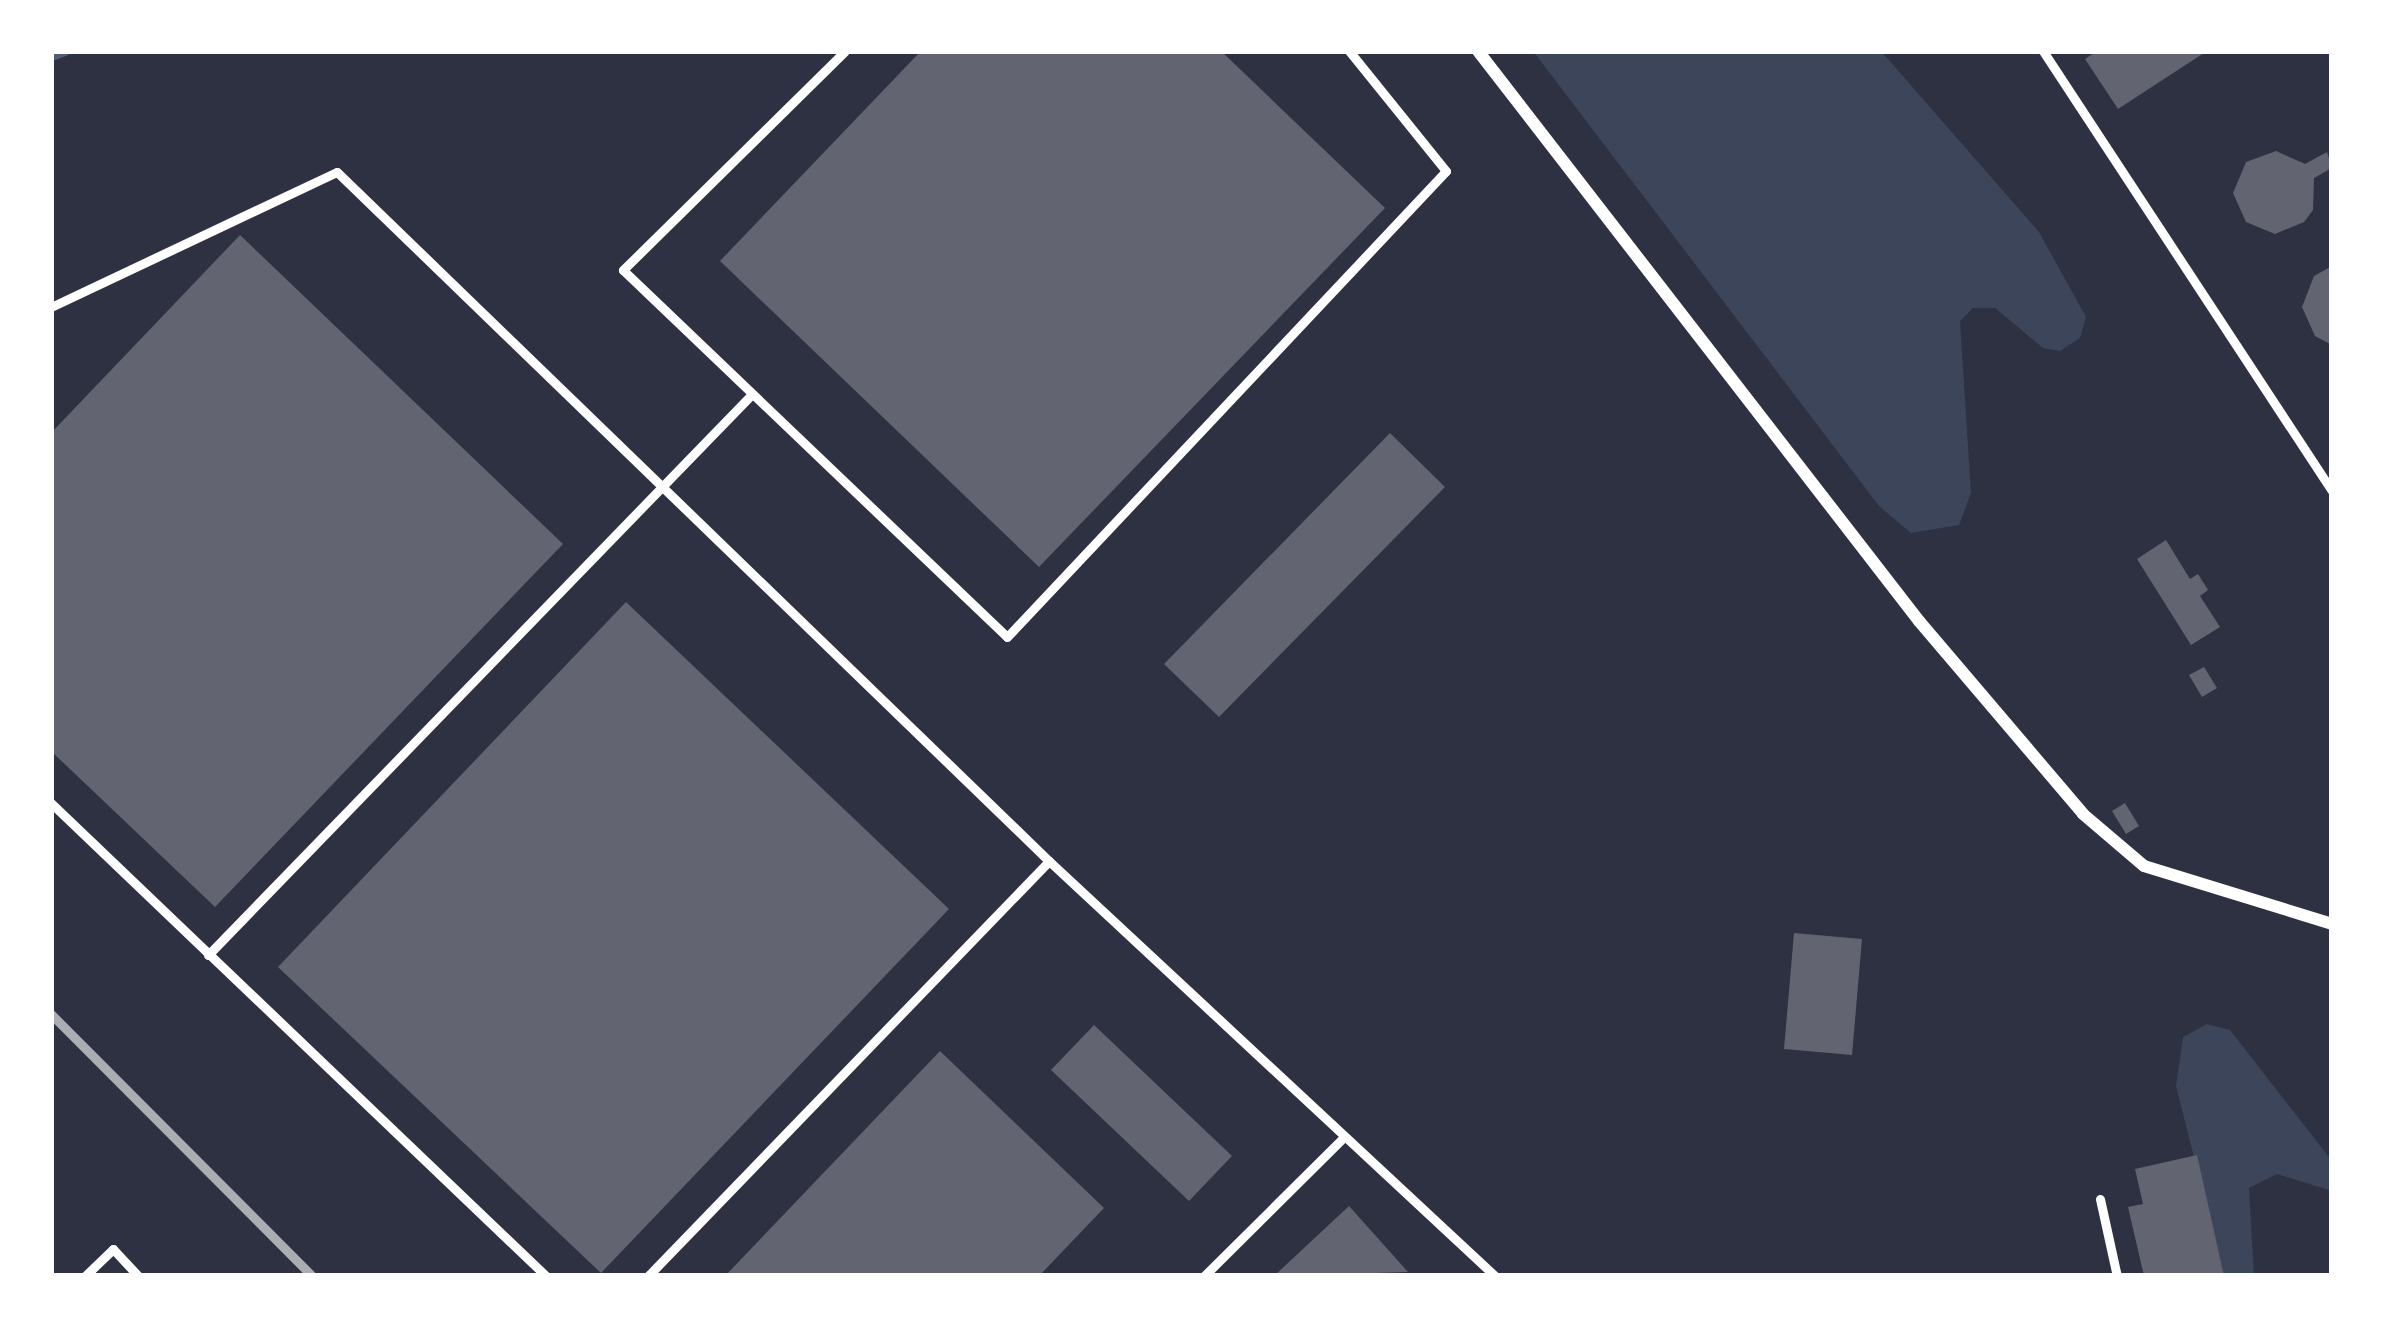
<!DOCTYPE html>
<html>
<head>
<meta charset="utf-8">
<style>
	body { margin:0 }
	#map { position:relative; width:2383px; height:1327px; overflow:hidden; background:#2d3142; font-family:Commissioner,sans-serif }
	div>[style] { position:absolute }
	.green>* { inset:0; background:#3c4559 }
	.stream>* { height:9px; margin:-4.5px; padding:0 4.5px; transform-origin:4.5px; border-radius:4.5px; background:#4f5d75 }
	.building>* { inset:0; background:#626471 }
	.service>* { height:9px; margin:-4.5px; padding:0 4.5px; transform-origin:4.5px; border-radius:4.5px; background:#fff }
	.minor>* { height:12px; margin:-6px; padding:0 6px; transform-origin:6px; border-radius:6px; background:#fff }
	.rail>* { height:9px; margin:-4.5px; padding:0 4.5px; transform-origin:4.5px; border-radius:4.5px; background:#abadb3 }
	span { translate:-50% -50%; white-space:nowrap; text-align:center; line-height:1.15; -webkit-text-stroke:10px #fff; paint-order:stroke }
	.frame { position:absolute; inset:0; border:54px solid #fff; pointer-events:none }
</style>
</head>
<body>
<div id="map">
	<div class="green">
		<div style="clip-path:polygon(1533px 51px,1881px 51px,2039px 232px,2086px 317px,2080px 338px,2060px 351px,2043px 348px,1995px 308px,1973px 308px,1960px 321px,1971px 493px,1959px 525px,1911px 533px,1879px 506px)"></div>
		<div style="clip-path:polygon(2207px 1024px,2230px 1030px,2332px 1161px,2332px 1191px,2277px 1174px,2249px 1188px,2254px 1276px,2224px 1276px,2176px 1086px,2183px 1037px)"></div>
	</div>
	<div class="stream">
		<div style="left:51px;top:56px;width:15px;rotate:-20deg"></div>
	</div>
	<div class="building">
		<div style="clip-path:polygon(921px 51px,1221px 51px,1385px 208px,1039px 567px,720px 261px)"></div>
		<div style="clip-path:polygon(2097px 51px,2207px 51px,2118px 109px,2085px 59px)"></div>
		<div style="clip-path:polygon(2276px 151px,2305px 164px,2327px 152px,2332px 168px,2314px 178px,2313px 210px,2304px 222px,2275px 234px,2246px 222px,2233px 193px,2246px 162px)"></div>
		<div style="clip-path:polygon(240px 235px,563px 544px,215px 907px,51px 751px,51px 433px)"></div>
		<div style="clip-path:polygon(2332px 266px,2332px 345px,2315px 336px,2302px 307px,2314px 276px)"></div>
		<div style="clip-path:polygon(1390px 433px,1445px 487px,1219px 717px,1164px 664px)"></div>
		<div style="clip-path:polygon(2166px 540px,2190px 579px,2198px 574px,2208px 590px,2200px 596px,2220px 627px,2191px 645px,2137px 559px)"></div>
		<div style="clip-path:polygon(626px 602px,949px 909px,601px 1273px,278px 967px)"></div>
		<div style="clip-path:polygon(2204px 667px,2217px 688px,2202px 697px,2189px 675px)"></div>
		<div style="clip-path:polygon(2125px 803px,2139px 826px,2126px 834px,2112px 811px)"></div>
		<div style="clip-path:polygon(1794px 933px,1862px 939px,1852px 1055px,1784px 1049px)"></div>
		<div style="clip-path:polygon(1094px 1025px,1232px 1156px,1189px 1201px,1051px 1070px)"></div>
		<div style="clip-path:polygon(940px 1051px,1104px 1208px,1039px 1276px,725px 1276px)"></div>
		<div style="clip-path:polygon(2197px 1155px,2224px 1276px,2144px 1276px,2128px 1207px,2143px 1204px,2135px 1169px)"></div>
		<div style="clip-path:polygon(1349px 1206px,1408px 1272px,1274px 1276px)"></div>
	</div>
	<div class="service">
		<div style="left:845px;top:51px;width:312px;rotate:135.4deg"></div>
		<div style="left:623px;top:270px;width:531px;rotate:43.7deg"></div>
		<div style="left:1007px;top:637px;width:640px;rotate:-46.71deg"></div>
		<div style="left:1446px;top:171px;width:154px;rotate:-128.9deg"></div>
		<div style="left:2043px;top:51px;width:526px;rotate:56.7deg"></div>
		<div style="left:51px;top:307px;width:316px;rotate:-25.3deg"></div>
		<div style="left:337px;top:172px;width:991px;rotate:44.06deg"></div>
		<div style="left:1049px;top:861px;width:609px;rotate:42.94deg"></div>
		<div style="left:51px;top:803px;width:685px;rotate:43.7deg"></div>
		<div style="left:208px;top:955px;width:780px;rotate:-45.88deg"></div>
		<div style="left:2100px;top:1199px;width:79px;rotate:77.6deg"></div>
		<div style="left:85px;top:1276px;width:39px;rotate:-44deg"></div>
		<div style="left:113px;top:1249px;width:37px;rotate:47deg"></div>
		<div style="left:648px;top:1276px;width:577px;rotate:-45.98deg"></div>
		<div style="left:1204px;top:1276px;width:196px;rotate:-44.8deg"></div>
	</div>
	<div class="minor">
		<div style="left:1478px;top:51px;width:721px;rotate:52.27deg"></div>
		<div style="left:1919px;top:621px;width:253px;rotate:49.6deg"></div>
		<div style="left:2083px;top:814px;width:80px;rotate:40.4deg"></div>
		<div style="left:2144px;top:866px;width:197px;rotate:17.1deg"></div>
	</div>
	<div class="rail">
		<div style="left:51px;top:1014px;width:370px;rotate:45.1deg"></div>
	</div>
	<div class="frame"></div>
</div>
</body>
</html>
